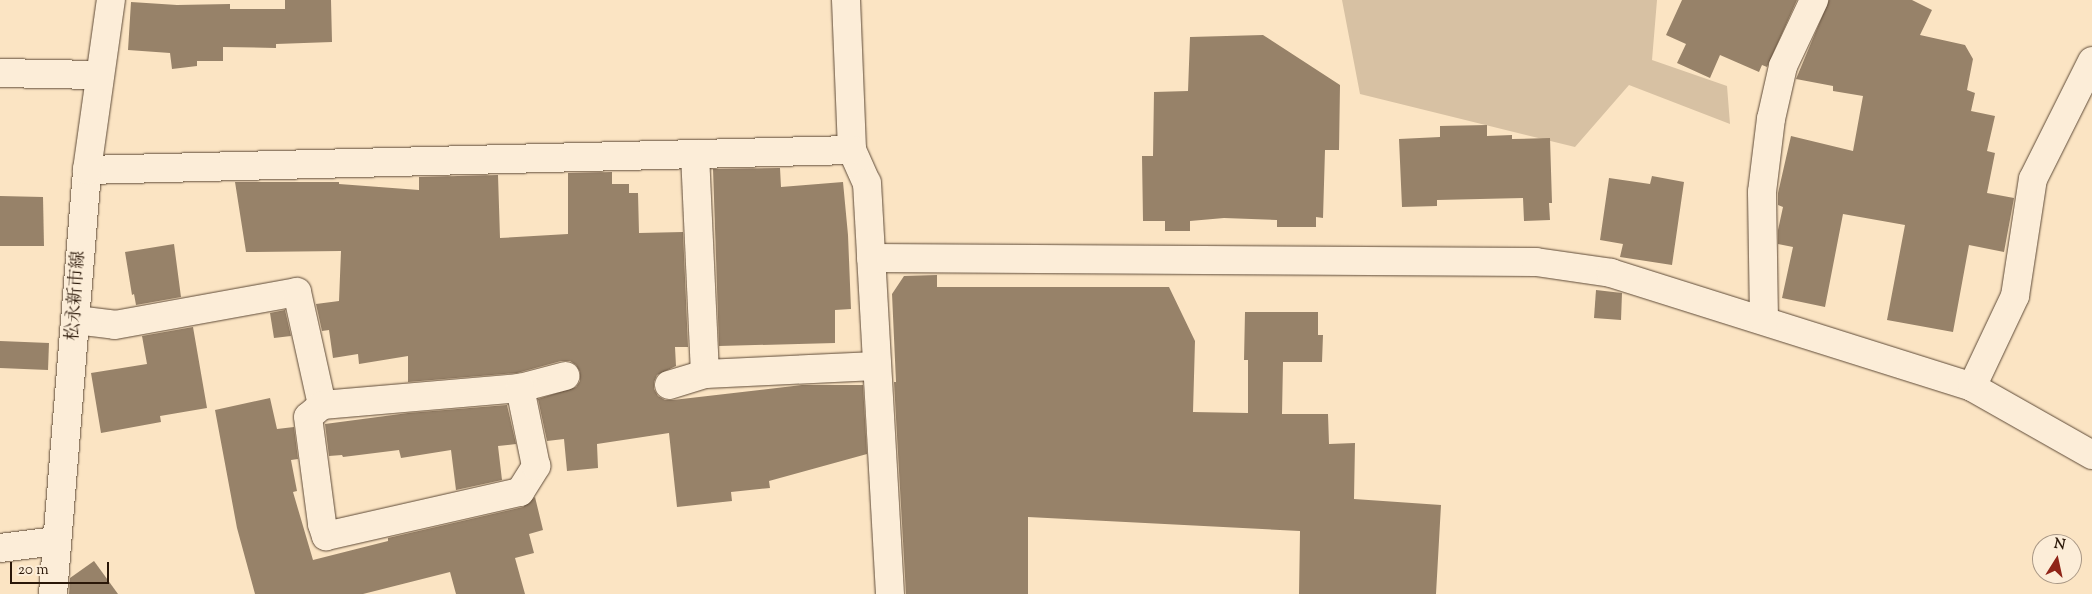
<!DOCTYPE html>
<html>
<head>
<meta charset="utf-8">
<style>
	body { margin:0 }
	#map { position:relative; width:2092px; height:594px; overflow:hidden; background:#fbe4c3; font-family:"Sorts Mill Goudy","Noto Serif JP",serif }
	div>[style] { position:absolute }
	.green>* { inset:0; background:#d7c1a3 }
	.building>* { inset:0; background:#978269 }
	.roads { filter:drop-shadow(0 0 1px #5e4a37) drop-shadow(0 0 1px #5e4a37) }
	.street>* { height:28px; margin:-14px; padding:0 14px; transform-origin:14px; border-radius:14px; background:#fcedd8 }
	.secondary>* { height:28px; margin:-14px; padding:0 14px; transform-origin:14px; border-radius:14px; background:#fcedd8 }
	span { translate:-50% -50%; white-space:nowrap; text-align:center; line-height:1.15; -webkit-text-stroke:4px #fcedd8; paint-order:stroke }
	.street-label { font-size:18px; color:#2a1708 }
	.north { position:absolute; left:2032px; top:534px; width:50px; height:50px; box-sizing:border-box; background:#fcedd8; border:1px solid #a89785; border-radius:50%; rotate:10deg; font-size:14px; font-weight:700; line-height:20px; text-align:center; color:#2a1708 }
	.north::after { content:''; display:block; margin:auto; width:18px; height:22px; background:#8f2418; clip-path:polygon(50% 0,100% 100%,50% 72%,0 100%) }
	.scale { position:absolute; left:10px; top:562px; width:99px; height:22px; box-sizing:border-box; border:2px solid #2a1708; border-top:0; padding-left:6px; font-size:15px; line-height:18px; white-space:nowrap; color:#2a1708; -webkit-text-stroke:4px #fcedd8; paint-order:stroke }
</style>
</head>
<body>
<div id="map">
	<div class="green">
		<div style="clip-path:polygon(1342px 0,1657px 0,1652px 60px,1727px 86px,1730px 124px,1629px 85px,1575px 147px,1360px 94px)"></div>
	</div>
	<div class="building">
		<div style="clip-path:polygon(285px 0,331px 0,332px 42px,276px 44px,276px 48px,223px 47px,223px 61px,197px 61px,197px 66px,172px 69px,170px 53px,128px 50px,131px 2px,177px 5px,230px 4px,230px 9px,285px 9px)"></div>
		<div style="clip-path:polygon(1682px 0,1797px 0,1767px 67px,1762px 65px,1759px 72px,1720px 55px,1710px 78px,1677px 63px,1686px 44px,1666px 35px)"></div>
		<div style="clip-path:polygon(1829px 0,1912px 0,1932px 10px,1920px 35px,1965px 45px,1973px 59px,1967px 90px,1975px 93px,1971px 111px,1995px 116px,1987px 151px,1995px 153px,1987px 193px,2014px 198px,2004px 252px,1969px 245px,1953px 332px,1887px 320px,1905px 225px,1843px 214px,1825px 307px,1782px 298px,1793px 247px,1778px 244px,1778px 230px,1783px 207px,1778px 205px,1778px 193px,1791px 136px,1853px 151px,1863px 96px,1833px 91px,1833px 86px,1796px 79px)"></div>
		<div style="clip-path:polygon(1263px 35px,1340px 85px,1339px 150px,1325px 150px,1323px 218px,1316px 217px,1316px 227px,1277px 227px,1277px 220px,1224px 218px,1190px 221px,1190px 231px,1165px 231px,1165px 221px,1143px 221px,1142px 156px,1153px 156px,1154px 92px,1188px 91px,1190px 37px)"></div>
		<div style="clip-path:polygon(1487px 125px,1487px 136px,1512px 135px,1512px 139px,1550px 138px,1552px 203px,1549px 203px,1550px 220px,1524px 221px,1523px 198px,1437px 200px,1437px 206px,1402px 207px,1399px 139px,1440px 137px,1440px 126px)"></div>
		<div style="clip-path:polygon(780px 168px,781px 187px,843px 182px,848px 235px,851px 309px,835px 310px,835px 343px,719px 346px,713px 169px)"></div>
		<div style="clip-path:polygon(612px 172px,612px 184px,629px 184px,629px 193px,638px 193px,639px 233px,683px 232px,688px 347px,675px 347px,676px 366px,657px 375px,654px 382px,654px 389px,658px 396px,665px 400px,673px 400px,802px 385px,863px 385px,867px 454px,769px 481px,770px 488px,731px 492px,732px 501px,677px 507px,669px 433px,597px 444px,598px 468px,567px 471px,564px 439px,547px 441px,538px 399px,576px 387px,580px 381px,580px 372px,576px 365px,570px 361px,561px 361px,517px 373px,408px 382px,408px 356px,359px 364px,358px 354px,333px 358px,329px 330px,322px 331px,316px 304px,339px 301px,341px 251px,246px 252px,235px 182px,339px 182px,339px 184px,419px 190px,419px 177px,498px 175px,500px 238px,568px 234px,568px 173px)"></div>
		<div style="clip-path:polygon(1652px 176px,1684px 182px,1672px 265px,1620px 257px,1623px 244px,1600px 240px,1609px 178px,1650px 184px)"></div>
		<div style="clip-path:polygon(0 196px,43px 197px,44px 246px,0 246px)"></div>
		<div style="clip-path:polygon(174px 244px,181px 297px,136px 305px,134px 294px,132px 295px,125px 252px)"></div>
		<div style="clip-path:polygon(937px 275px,937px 287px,1169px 287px,1195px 341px,1193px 412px,1248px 413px,1248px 360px,1244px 360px,1245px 312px,1318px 312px,1318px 335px,1323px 335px,1322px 362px,1283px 362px,1282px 414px,1328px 414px,1329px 444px,1355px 443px,1354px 499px,1441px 505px,1436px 594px,1299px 594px,1300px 531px,1028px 517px,1028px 594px,906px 594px,894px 382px,896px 382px,892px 294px,904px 276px)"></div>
		<div style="clip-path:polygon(1596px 290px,1622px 293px,1621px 320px,1594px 318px)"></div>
		<div style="clip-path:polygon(285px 310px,291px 336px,274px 338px,270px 313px)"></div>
		<div style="clip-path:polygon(193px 327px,207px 408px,160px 416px,161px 422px,101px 433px,91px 373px,147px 364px,142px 336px)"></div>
		<div style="clip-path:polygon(0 341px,49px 343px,48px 370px,0 368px)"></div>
		<div style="clip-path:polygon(270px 398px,277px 429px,294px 427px,298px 459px,291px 460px,297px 491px,293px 492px,313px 560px,388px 541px,388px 538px,523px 507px,535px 497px,543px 530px,529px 534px,534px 553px,515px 558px,525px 594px,456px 594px,450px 572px,363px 594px,255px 594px,237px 528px,215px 410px)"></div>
		<div style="clip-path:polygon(507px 405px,516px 444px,498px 446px,502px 480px,456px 490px,451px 450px,401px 458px,399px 450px,343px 457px,342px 455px,329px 456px,325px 424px,408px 413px)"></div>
		<div style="clip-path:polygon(94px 561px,118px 594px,69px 594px,70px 578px)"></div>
	</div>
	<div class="roads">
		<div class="street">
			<div style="left:846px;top:0;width:150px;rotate:87.7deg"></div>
			<div style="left:852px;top:150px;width:36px;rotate:66deg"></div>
			<div style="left:867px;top:183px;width:412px;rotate:86.8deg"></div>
			<div style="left:0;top:73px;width:99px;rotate:1.2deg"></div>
			<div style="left:695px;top:154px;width:220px;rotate:87.4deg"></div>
			<div style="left:87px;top:170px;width:765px;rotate:-1.5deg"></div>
			<div style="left:871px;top:258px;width:665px;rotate:0.34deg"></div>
			<div style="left:1536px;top:262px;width:76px;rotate:8.3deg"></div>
			<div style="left:1611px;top:273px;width:379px;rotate:17.5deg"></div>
			<div style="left:1972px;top:387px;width:138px;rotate:29.5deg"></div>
			<div style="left:76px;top:320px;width:39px;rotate:7deg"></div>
			<div style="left:115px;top:325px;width:185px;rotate:-10.3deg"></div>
			<div style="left:297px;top:292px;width:116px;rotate:77.5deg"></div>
			<div style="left:322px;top:405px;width:199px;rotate:-4.9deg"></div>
			<div style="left:520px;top:388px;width:47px;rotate:-14.9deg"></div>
			<div style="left:1764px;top:320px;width:128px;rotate:-90.9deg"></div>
			<div style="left:1762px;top:192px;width:74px;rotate:-83deg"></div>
			<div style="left:1771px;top:119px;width:54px;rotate:-77.2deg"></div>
			<div style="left:1783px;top:66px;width:73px;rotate:-64.8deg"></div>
			<div style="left:669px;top:385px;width:38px;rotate:-17deg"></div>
			<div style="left:705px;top:374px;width:171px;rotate:-2.7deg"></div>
			<div style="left:1972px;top:387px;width:101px;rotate:-64.7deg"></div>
			<div style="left:2015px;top:296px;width:118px;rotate:-81.3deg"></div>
			<div style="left:2033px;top:179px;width:132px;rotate:-63.4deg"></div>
			<div style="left:322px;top:405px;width:18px;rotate:139deg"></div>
			<div style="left:308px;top:417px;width:108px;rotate:82.5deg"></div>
			<div style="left:322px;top:524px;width:13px;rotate:72deg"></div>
			<div style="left:326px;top:536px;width:199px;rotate:-12.8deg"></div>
			<div style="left:520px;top:492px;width:31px;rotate:-58deg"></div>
			<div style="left:536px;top:466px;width:80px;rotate:-101.6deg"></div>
			<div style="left:0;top:548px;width:56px;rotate:-7.1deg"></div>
		</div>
		<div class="secondary">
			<div style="left:53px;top:594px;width:425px;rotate:-85.4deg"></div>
			<div style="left:87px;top:170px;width:172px;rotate:-82deg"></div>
		</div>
	</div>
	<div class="street-label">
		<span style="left:77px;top:296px;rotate:-86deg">松永新市線</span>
	</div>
	<div class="north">N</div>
	<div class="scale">20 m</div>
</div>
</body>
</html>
